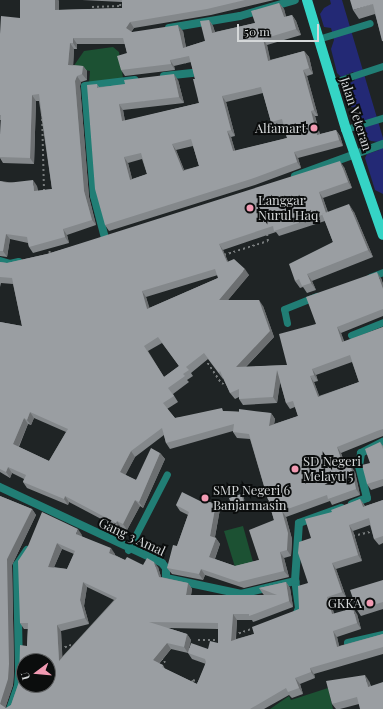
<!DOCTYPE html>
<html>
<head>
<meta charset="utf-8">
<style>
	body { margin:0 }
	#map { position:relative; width:383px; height:709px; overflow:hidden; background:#1f2425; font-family:"Playfair Display",serif }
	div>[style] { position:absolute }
	.green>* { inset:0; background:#1c5133 }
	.water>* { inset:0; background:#232975 }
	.path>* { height:2px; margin-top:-1px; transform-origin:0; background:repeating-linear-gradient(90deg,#787c7d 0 2px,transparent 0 5px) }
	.lane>* { height:7px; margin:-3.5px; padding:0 3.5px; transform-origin:3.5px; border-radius:3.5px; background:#217e75 }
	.street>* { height:8px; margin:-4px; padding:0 4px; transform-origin:4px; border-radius:4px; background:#217e75 }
	.primary>* { height:10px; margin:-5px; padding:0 5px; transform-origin:5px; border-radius:5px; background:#35d4c5 }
	.wall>* { inset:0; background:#84888b }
	.shaded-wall>* { inset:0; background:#6c6f71 }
	.building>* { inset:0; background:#9a9ea2 }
	.dots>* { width:11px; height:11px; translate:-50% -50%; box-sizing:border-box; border:2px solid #0b0d0d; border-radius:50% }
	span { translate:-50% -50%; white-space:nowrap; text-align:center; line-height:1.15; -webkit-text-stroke:4px #0b0d0d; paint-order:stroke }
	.street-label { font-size:13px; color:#d5d8d9 }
	.poi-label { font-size:13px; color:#d5d8d9 }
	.right { translate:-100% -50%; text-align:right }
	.left { translate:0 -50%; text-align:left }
	.north { position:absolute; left:16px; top:653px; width:40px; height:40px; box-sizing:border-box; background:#0b0d0d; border:1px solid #5c5e5f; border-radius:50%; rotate:254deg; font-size:11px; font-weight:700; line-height:16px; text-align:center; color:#d5d8d9 }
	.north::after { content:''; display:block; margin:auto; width:14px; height:18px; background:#f19ab2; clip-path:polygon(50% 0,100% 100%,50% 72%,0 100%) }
	.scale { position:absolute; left:237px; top:24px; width:82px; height:18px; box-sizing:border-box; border:2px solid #d5d8d9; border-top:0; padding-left:5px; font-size:12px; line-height:14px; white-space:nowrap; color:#d5d8d9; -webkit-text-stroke:3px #0b0d0d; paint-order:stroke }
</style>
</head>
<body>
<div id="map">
	<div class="green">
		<div style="clip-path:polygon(113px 47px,119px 52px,123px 78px,89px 84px,90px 71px,73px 67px,84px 51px)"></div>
		<div style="clip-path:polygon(243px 526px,253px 562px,235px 567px,224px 531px)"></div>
		<div style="clip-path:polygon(328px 688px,333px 709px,270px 709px,289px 696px,291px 700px)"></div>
	</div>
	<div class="water">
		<div style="clip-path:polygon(330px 0,342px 0,383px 138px,383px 194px,375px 190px,365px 158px,367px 154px,379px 150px,378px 142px,365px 140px,357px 108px,347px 106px,343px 94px,345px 86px,355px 80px,355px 74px,353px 72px,341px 77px,337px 73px,331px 49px,334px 40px,331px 28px,324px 27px,320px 14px,324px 8px,331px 4px)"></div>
	</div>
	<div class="path">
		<div style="left:91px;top:11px;width:4px;rotate:-76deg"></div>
		<div style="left:92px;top:7px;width:28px;rotate:-2deg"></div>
		<div style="left:120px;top:6px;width:6px;rotate:-81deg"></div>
		<div style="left:42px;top:114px;width:78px;rotate:88.5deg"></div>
		<div style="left:49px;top:246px;width:9px;rotate:84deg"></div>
		<div style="left:224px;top:255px;width:46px;rotate:-17.7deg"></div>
		<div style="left:268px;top:241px;width:7px;rotate:-98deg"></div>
		<div style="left:205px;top:359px;width:30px;rotate:56deg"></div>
		<div style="left:222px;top:384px;width:6px;rotate:-31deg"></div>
		<div style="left:353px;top:536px;width:22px;rotate:-13deg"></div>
		<div style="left:234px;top:635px;width:21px;rotate:-19deg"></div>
		<div style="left:198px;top:640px;width:21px"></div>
		<div style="left:60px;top:649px;width:15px;rotate:-20deg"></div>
		<div style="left:161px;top:659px;width:4px;rotate:27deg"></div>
		<div style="left:165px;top:661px;width:6px;rotate:121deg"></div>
		<div style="left:192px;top:682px;width:2px;rotate:-63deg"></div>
		<div style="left:193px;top:680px;width:6px;rotate:18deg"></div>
	</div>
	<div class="lane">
		<div style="left:318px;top:39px;width:54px;rotate:-17.1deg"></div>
		<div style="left:331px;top:83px;width:55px;rotate:-18.1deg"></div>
		<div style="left:346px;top:129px;width:39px;rotate:-17deg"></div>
		<div style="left:370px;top:277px;width:14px;rotate:-21deg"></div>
		<div style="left:287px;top:323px;width:14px;rotate:-102deg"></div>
		<div style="left:284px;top:309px;width:35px;rotate:-22deg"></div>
		<div style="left:351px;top:335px;width:35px;rotate:-22deg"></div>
		<div style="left:128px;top:550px;width:85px;rotate:-62.8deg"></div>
	</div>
	<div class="street">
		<div style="left:169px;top:28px;width:72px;rotate:-9.6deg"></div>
		<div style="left:240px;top:16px;width:57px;rotate:-16.2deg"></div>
		<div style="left:164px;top:76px;width:28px;rotate:-6deg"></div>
		<div style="left:295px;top:176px;width:94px;rotate:-20deg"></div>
		<div style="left:105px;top:238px;width:43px;rotate:-104.7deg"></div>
		<div style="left:94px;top:196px;width:110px;rotate:-94.7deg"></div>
		<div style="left:85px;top:86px;width:50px;rotate:-6.8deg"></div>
		<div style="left:0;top:261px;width:10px;rotate:17deg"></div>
		<div style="left:10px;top:264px;width:9px;rotate:-13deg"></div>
		<div style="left:0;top:487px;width:179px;rotate:25.1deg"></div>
		<div style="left:162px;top:563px;width:6px;rotate:51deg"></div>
		<div style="left:166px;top:568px;width:10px;rotate:90deg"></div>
		<div style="left:166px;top:578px;width:77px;rotate:12deg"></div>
		<div style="left:241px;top:594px;width:56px;rotate:-13.5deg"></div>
		<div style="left:352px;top:504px;width:16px;rotate:-22deg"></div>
		<div style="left:367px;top:498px;width:33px;rotate:-104deg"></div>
		<div style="left:359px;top:466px;width:13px;rotate:-81deg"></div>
		<div style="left:361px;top:453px;width:25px;rotate:-27deg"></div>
		<div style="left:297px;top:613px;width:5px;rotate:-68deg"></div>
		<div style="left:299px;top:608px;width:27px;rotate:-98deg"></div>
		<div style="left:295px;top:581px;width:58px;rotate:-86.1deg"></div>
		<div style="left:299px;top:523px;width:45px;rotate:-19.7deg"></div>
		<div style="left:348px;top:643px;width:36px;rotate:-13deg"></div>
		<div style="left:10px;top:709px;width:24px;rotate:-71deg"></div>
		<div style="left:18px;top:686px;width:16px;rotate:-86deg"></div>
		<div style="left:19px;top:670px;width:105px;rotate:-91.1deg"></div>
		<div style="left:17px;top:565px;width:18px;rotate:-56deg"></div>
	</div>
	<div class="primary">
		<div style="left:307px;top:0;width:135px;rotate:73.2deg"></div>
		<div style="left:346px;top:129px;width:112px;rotate:70.8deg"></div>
	</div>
	<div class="wall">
		<div style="clip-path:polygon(evenodd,20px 0,58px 0,59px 1px,59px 10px,122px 8px,122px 2px,82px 0,274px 0,211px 15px,134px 28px,131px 32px,183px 31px,186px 47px,205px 41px,209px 20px,213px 26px,215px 32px,255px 23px,279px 3px,284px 9px,286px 17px,292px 15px,296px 21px,301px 35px,267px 45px,270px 60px,304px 51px,309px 57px,313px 74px,307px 76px,318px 116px,315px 116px,320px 134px,336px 130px,340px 136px,343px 146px,298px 158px,301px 168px,255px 185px,109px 231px,105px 225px,97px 84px,99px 87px,178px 80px,184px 103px,123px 110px,125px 121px,199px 103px,195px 79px,191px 62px,174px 66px,175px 70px,125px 76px,121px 70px,127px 53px,125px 44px,77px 44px,77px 49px,74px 49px,73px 65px,83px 66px,87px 71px,87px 80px,81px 82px,80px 86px,89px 197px,96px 225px,67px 235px,69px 243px,33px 253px,29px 247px,28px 243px,10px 239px,7px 257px,0 256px,0 181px,37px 186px,38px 191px,52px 189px,39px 101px,36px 101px,34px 164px,3px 163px,0 158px,1px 120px,0 120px,0 34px,20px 18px,20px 0,263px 93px,271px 122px,275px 128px,284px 125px,287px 138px,235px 151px,231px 137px,235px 136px,226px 102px,263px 93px,20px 0,193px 146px,199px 166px,184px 170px,176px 150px,193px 146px,20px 0,142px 159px,147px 174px,132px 179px,128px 163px,142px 159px)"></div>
		<div style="clip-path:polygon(383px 0,383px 42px,375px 14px,359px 19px,353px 10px)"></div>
		<div style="clip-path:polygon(evenodd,344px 167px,352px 188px,323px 198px,328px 212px,354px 212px,373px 257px,312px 281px,316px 290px,307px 293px,303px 287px,300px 288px,295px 281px,333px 242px,325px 221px,279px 236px,276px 232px,223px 250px,228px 262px,249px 275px,228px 300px,263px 306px,274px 337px,246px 367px,287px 365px,316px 324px,381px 278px,383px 284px,383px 316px,341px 333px,344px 342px,383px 327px,383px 436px,341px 453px,346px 467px,355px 472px,360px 495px,332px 505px,330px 501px,286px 517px,292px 539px,291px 556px,284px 558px,289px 577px,244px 588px,205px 575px,203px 580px,172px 574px,167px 568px,177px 546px,188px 515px,180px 511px,176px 505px,200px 501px,216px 503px,220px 509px,215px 537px,220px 544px,215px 559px,235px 566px,259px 560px,274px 520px,250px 439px,237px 438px,233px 432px,233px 431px,170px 449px,166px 443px,164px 435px,135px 457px,125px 475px,136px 480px,160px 453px,165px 459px,143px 508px,140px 506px,127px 530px,121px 527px,120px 529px,69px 502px,68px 505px,27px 488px,23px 482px,24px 479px,12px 473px,10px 478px,0 472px,0 322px,22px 326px,13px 284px,1px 283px,0 287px,0 262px,7px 263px,47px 254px,344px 167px,218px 275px,218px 278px,149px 308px,146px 297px,218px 275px,344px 167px,162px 343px,179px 366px,164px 377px,148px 351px,162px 343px,344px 167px,208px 359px,223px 379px,223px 378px,230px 393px,235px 399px,239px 397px,239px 399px,243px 405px,277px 403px,280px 382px,286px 403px,290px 409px,295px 407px,298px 416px,274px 424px,275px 419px,271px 413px,225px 411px,175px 418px,167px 409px,178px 402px,173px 394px,189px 382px,187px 380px,193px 376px,191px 373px,208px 359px,344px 167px,352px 362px,359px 382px,319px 396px,314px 382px,318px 381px,316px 375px,352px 362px,344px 167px,34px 418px,66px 432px,49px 461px,19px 447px,28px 424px,31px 425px,34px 418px)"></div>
		<div style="clip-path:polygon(380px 442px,383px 446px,383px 486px,371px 490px,367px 484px,370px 463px)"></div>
		<div style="clip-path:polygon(241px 494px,243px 496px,246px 505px,234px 509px,232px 507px)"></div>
		<div style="clip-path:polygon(evenodd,0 496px,32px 509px,36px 515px,12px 565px,14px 670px,13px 685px,5px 708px,6px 708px,11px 705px,19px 682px,27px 646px,28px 629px,24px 629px,20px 623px,28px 546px,82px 535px,81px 536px,115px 554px,115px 555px,125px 560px,143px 565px,158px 567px,161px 577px,188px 583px,192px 589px,191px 595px,264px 595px,263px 594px,259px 588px,286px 582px,290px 588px,293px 607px,253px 622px,252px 620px,237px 620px,236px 639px,254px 634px,299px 609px,308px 583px,311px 538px,332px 512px,360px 499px,365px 506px,383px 500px,383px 543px,379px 545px,374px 539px,370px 525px,353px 531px,362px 561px,336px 569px,346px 597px,331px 603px,334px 614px,357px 614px,361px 629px,337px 637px,339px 646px,383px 634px,383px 654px,314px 674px,315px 678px,300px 684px,303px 694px,292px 698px,289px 695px,264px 709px,0 709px,0 496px,62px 549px,74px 554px,67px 569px,54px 567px,62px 549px,0 496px,87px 587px,114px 600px,62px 657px,61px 631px,89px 624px,84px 606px,87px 587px,0 496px,168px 628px,218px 629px,218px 643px,208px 649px,189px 648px,191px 640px,187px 634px,168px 628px,0 496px,171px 649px,188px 653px,192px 659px,206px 664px,197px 684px,165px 669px,163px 665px,159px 664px,171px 649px)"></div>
		<div style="clip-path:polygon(383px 580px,383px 609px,361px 616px,357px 610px)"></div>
		<div style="clip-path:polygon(369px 681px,371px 686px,359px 704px,340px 709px,336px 709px,332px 704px)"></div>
	</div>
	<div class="shaded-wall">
		<div style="clip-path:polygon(55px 0,58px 0,59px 1px,59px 16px,55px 10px)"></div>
		<div style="clip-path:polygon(279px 3px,284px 9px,288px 23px,284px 17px)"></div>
		<div style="clip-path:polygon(292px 15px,296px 21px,301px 35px,296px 29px)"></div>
		<div style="clip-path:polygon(209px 20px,213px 26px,217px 39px,212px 33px)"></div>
		<div style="clip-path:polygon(130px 22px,134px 28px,130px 34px,126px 28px)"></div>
		<div style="clip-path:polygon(178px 25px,183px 31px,187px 54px,183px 48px)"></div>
		<div style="clip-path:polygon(73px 38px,77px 44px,77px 49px,73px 43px)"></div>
		<div style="clip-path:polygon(263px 39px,267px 45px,272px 67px,268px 61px)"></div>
		<div style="clip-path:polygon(70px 43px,74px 49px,73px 70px,68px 65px)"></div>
		<div style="clip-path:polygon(304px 51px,309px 57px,313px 74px,309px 68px)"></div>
		<div style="clip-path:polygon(170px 60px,174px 66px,175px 70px,171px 64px)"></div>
		<div style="clip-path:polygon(83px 66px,87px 71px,87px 80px,82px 74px)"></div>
		<div style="clip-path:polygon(303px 70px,307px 76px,318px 116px,314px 110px)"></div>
		<div style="clip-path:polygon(174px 74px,178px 80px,184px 103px,179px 97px)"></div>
		<div style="clip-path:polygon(77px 76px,81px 82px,80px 86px,89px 197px,96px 225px,92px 220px,84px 191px,75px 81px)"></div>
		<div style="clip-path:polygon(32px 95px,36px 101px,34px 164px,30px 158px)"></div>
		<div style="clip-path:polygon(222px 96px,226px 102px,235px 136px,231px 130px)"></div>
		<div style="clip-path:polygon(119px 104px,123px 110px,126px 127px,122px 121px)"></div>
		<div style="clip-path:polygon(311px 111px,315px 116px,321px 141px,317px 135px)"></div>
		<div style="clip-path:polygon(336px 130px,340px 136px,343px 146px,339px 140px)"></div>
		<div style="clip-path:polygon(227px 131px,231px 137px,237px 157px,233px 151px)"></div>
		<div style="clip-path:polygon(172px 144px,176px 150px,187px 177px,183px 171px)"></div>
		<div style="clip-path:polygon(294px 152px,298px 158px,301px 168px,297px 162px)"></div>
		<div style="clip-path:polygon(124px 157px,128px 163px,134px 186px,130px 180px)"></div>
		<div style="clip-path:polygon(340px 161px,344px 167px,352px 188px,348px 182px)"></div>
		<div style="clip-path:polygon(33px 180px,37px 186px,38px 197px,34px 191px)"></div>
		<div style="clip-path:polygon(319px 192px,323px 198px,330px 220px,326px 214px)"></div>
		<div style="clip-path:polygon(349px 204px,354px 212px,373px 257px,368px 250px)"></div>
		<div style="clip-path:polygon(63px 229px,67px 235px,69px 243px,65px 237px)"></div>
		<div style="clip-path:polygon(6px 234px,10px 239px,7px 257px,3px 251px)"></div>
		<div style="clip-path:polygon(219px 244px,223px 250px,231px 268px,227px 262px)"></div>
		<div style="clip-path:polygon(245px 269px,249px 275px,223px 306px,219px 300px)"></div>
		<div style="clip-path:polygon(377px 272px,381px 278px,383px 284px,383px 289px)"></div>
		<div style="clip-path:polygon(307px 274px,312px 281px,316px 290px,311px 283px)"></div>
		<div style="clip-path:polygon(142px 291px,146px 297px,152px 315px,147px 309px)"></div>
		<div style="clip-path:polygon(259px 300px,263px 306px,274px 337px,240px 373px,236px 367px)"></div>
		<div style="clip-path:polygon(337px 327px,341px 333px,347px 348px,342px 342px)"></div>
		<div style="clip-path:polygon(312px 369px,316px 375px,318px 381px,314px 375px)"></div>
		<div style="clip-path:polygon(277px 370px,281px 376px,277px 403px,273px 397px)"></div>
		<div style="clip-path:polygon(310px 376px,314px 382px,322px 403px,318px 397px)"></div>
		<div style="clip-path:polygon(30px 412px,34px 418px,31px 425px,27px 420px)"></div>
		<div style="clip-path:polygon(271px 413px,275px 419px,273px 431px,269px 426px)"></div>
		<div style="clip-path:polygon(24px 418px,28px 424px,17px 450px,13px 444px)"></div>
		<div style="clip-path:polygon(337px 447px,341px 453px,348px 474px,344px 468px)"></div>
		<div style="clip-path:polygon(131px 451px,135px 457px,124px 478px,120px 472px)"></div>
		<div style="clip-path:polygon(160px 453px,165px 459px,143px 508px,139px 502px)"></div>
		<div style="clip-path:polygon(351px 466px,355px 472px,360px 495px,356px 489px)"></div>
		<div style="clip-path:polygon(8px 467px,12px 473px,10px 478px,6px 472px)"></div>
		<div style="clip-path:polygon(241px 494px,243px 496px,246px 505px,244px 503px)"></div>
		<div style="clip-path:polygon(65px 496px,69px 502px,68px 505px,64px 499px)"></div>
		<div style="clip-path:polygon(360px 499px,364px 505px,367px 513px,363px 507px)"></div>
		<div style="clip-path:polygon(135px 500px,140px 506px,127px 530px,123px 524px)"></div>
		<div style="clip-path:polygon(216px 503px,220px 509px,214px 542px,210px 536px)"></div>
		<div style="clip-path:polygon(32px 509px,36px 515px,12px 565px,14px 670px,13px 685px,5px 709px,0 704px,7px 559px)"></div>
		<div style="clip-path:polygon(282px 511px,286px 517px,292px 539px,291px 556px,287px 550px)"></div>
		<div style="clip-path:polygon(117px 521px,121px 527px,120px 529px,116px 523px)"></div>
		<div style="clip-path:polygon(349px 525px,353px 531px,362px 561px,358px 555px)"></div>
		<div style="clip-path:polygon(78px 529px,82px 535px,80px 540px,76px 534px)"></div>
		<div style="clip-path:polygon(216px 538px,220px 544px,213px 563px,209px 557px)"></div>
		<div style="clip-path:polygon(57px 543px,62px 549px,52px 572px,48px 567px)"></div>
		<div style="clip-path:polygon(111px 548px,115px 554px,113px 559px,109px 553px)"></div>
		<div style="clip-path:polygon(280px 552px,284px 558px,289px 577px,284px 571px)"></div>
		<div style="clip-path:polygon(154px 562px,158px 567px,163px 583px,159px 577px)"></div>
		<div style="clip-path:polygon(332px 563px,336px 569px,346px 597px,342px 592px)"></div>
		<div style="clip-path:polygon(201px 569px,205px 575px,203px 580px,199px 574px)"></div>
		<div style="clip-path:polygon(83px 582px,87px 587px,84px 606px,89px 624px,85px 618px,80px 600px)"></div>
		<div style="clip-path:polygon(286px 582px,290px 588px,293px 607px,289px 601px)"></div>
		<div style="clip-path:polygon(188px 583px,192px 589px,190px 601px,186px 595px)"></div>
		<div style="clip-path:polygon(327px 597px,331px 603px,336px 620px,332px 614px)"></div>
		<div style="clip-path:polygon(353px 608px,357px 614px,361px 629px,357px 623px)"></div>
		<div style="clip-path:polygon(233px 614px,237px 620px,235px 646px,231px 641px)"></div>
		<div style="clip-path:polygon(57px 625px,61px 631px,63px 666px,59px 661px)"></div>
		<div style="clip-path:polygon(333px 631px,337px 637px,341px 653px,337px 647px)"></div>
		<div style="clip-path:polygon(187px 634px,191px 640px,188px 653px,184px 647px)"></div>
		<div style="clip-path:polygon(167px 643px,171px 649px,157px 666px,153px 660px)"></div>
		<div style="clip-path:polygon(310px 668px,314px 674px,315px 678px,311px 672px)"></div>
		<div style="clip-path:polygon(365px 675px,369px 681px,372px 693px,368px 687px)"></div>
		<div style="clip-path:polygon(295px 678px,300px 684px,303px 694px,299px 688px)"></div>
	</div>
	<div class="building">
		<div style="clip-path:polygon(evenodd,20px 0,55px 0,55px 10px,122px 8px,122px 0,245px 0,207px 9px,130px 22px,126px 28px,132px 32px,178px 25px,183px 48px,205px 41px,200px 21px,209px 20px,212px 33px,255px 23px,251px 11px,279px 3px,284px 17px,292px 15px,296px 29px,263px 39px,268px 61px,304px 51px,309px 68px,303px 70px,314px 110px,311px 111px,317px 135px,336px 130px,339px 140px,294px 152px,297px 162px,251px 179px,105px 225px,95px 189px,87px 85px,97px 84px,97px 88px,117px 85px,125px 84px,124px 80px,174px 74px,179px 97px,119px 104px,122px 121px,199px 103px,193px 79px,195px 79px,189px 56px,170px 60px,171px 64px,121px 70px,117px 56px,127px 53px,123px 38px,73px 38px,73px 43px,70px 43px,68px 65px,83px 66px,82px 74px,77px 76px,75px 81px,84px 191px,92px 220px,63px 229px,65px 237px,29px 247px,27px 237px,6px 234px,3px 251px,0 251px,0 181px,7px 183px,33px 180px,34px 191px,52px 189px,39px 94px,32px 95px,30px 158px,0 157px,0 135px,1px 115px,0 115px,0 34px,1px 16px,20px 18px,20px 0,261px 87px,271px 122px,282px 119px,287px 138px,233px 151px,227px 131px,231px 130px,222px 96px,261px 87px,20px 0,191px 139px,199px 166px,183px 171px,172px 144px,191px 139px,20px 0,141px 153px,147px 174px,130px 180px,124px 157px,141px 153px)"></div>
		<div style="clip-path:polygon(350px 0,383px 0,383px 41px,382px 41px,373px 4px,353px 10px)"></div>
		<div style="clip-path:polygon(evenodd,340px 161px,348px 182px,319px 192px,326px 213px,322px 214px,322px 215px,274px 231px,273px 226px,219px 244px,227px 262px,234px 259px,245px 269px,219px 300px,259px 300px,270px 331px,236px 367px,287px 365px,279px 334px,316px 324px,306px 297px,377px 272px,383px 289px,383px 309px,337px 327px,342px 342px,383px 327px,383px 429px,377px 431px,337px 447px,344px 468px,351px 466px,356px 489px,328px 499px,327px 495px,282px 511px,288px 533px,287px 550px,280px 552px,284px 571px,239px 582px,201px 569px,199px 574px,167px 568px,173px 545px,177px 546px,189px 512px,176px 505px,182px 492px,200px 501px,216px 503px,210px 536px,216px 538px,209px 557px,235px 566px,259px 560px,249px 530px,274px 520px,249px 434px,233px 432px,234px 424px,166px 443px,162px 428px,131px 451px,120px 472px,136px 480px,151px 448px,160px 453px,139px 502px,135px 500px,123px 524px,117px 521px,116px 523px,65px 496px,64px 499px,23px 482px,26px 475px,8px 467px,6px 472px,0 469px,0 322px,22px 326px,12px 278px,0 277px,0 262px,7px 263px,47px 254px,340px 161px,215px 269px,218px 278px,147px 309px,142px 291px,215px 269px,340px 161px,158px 337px,179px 366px,164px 377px,144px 346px,158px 337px,340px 161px,204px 353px,219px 373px,220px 371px,230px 393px,239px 389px,239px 399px,273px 397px,277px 370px,286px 403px,293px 401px,298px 416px,269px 426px,271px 413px,239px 409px,239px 412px,223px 411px,222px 408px,175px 418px,163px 403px,174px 396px,168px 388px,185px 376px,183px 374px,189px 370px,186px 367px,204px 353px,340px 161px,350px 355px,359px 382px,318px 397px,310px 376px,314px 375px,312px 369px,350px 355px,340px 161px,30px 412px,68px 429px,49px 461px,13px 444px,24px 418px,27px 420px,30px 412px)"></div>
		<div style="clip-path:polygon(349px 204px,368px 250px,307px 274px,311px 283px,302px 286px,299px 279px,295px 281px,289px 264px,333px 242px,322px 214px)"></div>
		<div style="clip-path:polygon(380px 442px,383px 449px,383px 479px,367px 484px,362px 465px,370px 463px,365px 449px)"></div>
		<div style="clip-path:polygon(241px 494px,244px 503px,232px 507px,229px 498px)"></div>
		<div style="clip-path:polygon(evenodd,0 496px,32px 509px,7px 559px,9px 664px,8px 679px,0 704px,6px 708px,11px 705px,19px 682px,20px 645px,27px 646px,28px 623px,20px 623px,18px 561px,28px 546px,42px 512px,78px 529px,76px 534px,111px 548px,109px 553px,125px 560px,127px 557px,143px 565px,147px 558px,154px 562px,159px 577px,188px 583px,186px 595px,277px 595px,259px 588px,286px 582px,289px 601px,249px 616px,249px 614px,233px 614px,231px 641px,254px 634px,252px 627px,299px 609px,298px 586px,308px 583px,298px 553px,299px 542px,311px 538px,305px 519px,332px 512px,331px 510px,360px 499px,363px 507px,383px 500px,383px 537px,383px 536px,374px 539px,369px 518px,349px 525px,358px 555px,332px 563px,342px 592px,327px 597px,332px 614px,353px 608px,357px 623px,333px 631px,337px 647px,383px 634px,383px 647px,310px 668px,311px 672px,295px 678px,299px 688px,288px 692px,286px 688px,250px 709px,0 709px,0 496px,57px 543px,75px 551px,67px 569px,48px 567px,57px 543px,0 496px,83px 582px,117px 598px,59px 661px,57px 625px,85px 618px,80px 600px,83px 582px,0 496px,149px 622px,218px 623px,218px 643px,210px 641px,208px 649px,191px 643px,188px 653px,205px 659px,206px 662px,197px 684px,162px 667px,163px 665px,153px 660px,167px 643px,184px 647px,187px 634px,149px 622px,0 496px,24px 661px,48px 661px,48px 685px,24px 685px,24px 661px)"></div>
		<div style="clip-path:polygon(383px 580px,383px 602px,357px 610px,350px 590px)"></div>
		<div style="clip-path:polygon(365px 675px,368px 687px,383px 682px,383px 709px,360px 709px,357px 697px,332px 704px,326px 681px)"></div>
	</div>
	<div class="dots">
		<div style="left:314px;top:128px;background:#f19ab2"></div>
		<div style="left:250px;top:208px;background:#f19ab2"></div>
		<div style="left:295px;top:469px;background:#f19ab2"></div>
		<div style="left:205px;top:498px;background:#f19ab2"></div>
		<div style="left:370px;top:603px;background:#f19ab2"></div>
	</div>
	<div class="street-label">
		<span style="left:356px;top:114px;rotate:72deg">Jalan Veteran</span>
		<span style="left:132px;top:537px;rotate:25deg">Gang 3 Amal</span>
	</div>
	<div class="poi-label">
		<span class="right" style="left:306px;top:128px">Alfamart</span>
		<span class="left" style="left:258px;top:208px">Langgar<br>Nurul Haq</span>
		<span class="left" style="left:303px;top:469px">SD Negeri<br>Melayu 5</span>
		<span class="left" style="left:213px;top:498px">SMP Negeri 6<br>Banjarmasin</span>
		<span class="right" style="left:362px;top:603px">GKKA</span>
	</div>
	<div class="north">U</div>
	<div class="scale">50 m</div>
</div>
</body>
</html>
